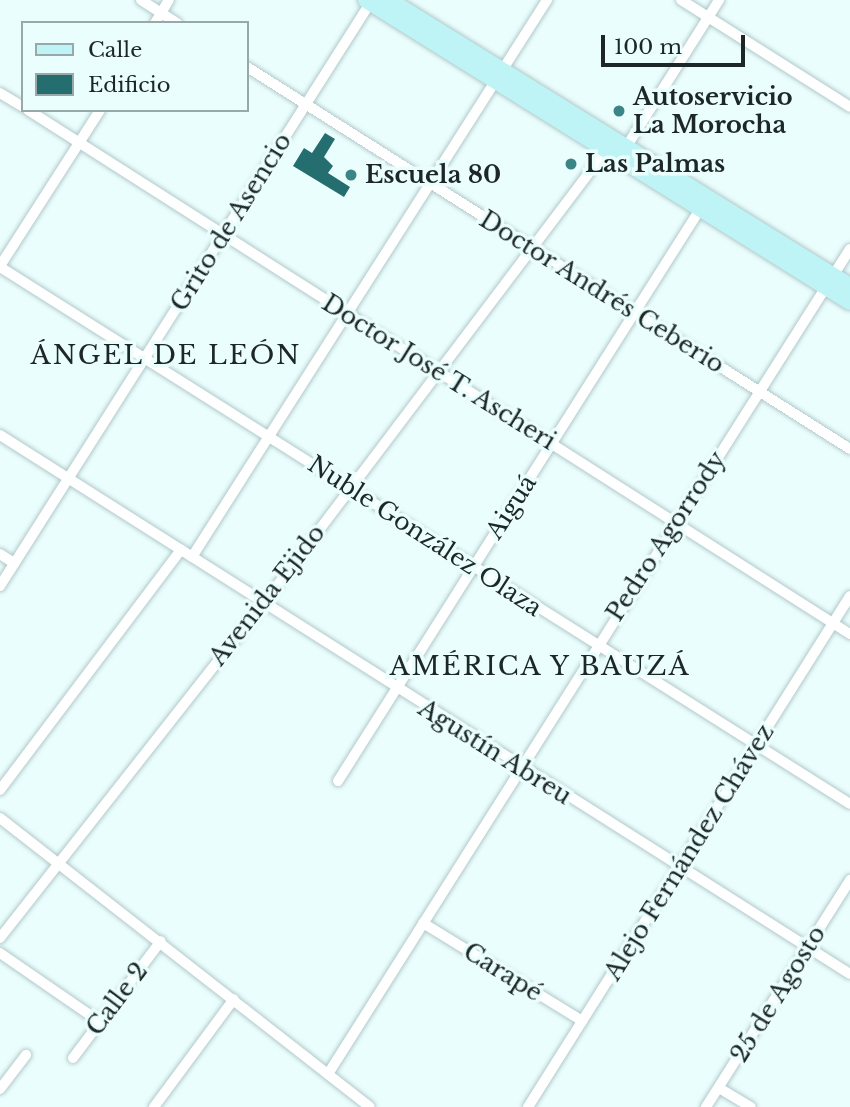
<!DOCTYPE html>
<html>
<head>
<meta charset="utf-8">
<style>
	body { margin:0 }
	#map { position:relative; width:850px; height:1107px; overflow:hidden; background:#ebfefe; font-family:"Libre Baskerville",serif }
	div>[style] { position:absolute }
	.building>* { inset:0; background:#256e70 }
	.roads { filter:drop-shadow(0 0 2px #b2c9c9) drop-shadow(0 0 2px #b2c9c9) }
	.street>* { height:10px; margin:-5px; padding:0 5px; transform-origin:5px; border-radius:5px; background:#fff }
	.secondary>* { height:16px; margin:-8px; padding:0 8px; transform-origin:8px; border-radius:8px; background:#bef4f6 }
	.dots>* { width:19px; height:19px; translate:-50% -50%; box-sizing:border-box; border:4px solid #ebfefe; border-radius:50% }
	span { translate:-50% -50%; white-space:nowrap; text-align:center; line-height:1.15; -webkit-text-stroke:7px #ebfefe; paint-order:stroke }
	.poi-label { font-size:24px; color:#1e2727; font-weight:700 }
	.left { translate:0 -50%; text-align:left }
	.street-label { font-size:24px; color:#1e2727 }
	.neighbourhood-label { font-size:26px; color:#1e2727; letter-spacing:2px }
	.legend { position:absolute; left:21px; top:21px; width:228px; height:91px; box-sizing:border-box; background:#ebfefe; border:2px solid #99a8a8; margin:0; padding:9px 12px; list-style:none; font-size:21px; color:#1e2727 }
	.legend li { display:flex; align-items:center; gap:14px; height:35px }
	.legend b { width:35px; border:2px solid #99a8a8 }
	.scale { position:absolute; left:601px; top:35px; width:144px; height:32px; box-sizing:border-box; border:4px solid #1e2727; border-top:0; padding-left:9px; font-size:21px; line-height:24px; white-space:nowrap; color:#1e2727; -webkit-text-stroke:5px #ebfefe; paint-order:stroke }
</style>
</head>
<body>
<div id="map">
	<div class="building">
		<div style="clip-path:polygon(325px 133px,335px 139px,324px 157px,333px 166px,328px 173px,350px 187px,344px 197px,293px 166px,304px 148px,312px 153px)"></div>
	</div>
	<div class="roads">
		<div class="street">
			<div style="left:141px;top:0;width:43px;rotate:32.6deg"></div>
			<div style="left:681px;top:0;width:200px;rotate:32.3deg"></div>
			<div style="left:155px;top:23px;width:27px;rotate:-59deg"></div>
			<div style="left:247px;top:67px;width:714px;rotate:32.35deg"></div>
			<div style="left:0;top:93px;width:27px;rotate:31deg"></div>
			<div style="left:28px;top:110px;width:975px;rotate:32.52deg"></div>
			<div style="left:623px;top:152px;width:180px;rotate:-57.7deg"></div>
			<div style="left:0;top:266px;width:185px;rotate:-57.3deg"></div>
			<div style="left:0;top:267px;width:1005px;rotate:32.28deg"></div>
			<div style="left:0;top:435px;width:1006px;rotate:32.38deg"></div>
			<div style="left:0;top:554px;width:17px;rotate:33deg"></div>
			<div style="left:192px;top:557px;width:661px;rotate:-57.49deg"></div>
			<div style="left:0;top:586px;width:694px;rotate:-57.59deg"></div>
			<div style="left:338px;top:781px;width:684px;rotate:-57.66deg"></div>
			<div style="left:0;top:790px;width:301px;rotate:-53deg"></div>
			<div style="left:0;top:818px;width:469px;rotate:38deg"></div>
			<div style="left:423px;top:923px;width:187px;rotate:31.6deg"></div>
			<div style="left:0;top:938px;width:427px;rotate:-51.8deg"></div>
			<div style="left:264px;top:603px;width:569px;rotate:-52.93deg"></div>
			<div style="left:0;top:953px;width:121px;rotate:34.6deg"></div>
			<div style="left:73px;top:1058px;width:146px;rotate:-53.1deg"></div>
			<div style="left:328px;top:1074px;width:976px;rotate:-57.68deg"></div>
			<div style="left:719px;top:1088px;width:37px;rotate:31deg"></div>
			<div style="left:0;top:1089px;width:43px;rotate:-52.6deg"></div>
			<div style="left:154px;top:1107px;width:134px;rotate:-53.5deg"></div>
			<div style="left:528px;top:1107px;width:604px;rotate:-57.78deg"></div>
			<div style="left:706px;top:1107px;width:269px;rotate:-57.6deg"></div>
		</div>
		<div class="secondary">
			<div style="left:366px;top:0;width:570px;rotate:31.96deg"></div>
			<div style="left:389px;top:0;width:543px;rotate:31.82deg"></div>
		</div>
	</div>
	<div class="dots">
		<div style="left:619px;top:111px;background:#3c8587"></div>
		<div style="left:571px;top:164px;background:#3c8587"></div>
		<div style="left:351px;top:175px;background:#3c8587"></div>
	</div>
	<div class="poi-label">
		<span class="left" style="left:633px;top:111px">Autoservicio<br>La Morocha</span>
		<span class="left" style="left:585px;top:164px">Las Palmas</span>
		<span class="left" style="left:365px;top:175px">Escuela 80</span>
	</div>
	<div class="street-label">
		<span style="left:231px;top:222px;rotate:-58deg">Grito de Asencio</span>
		<span style="left:602px;top:292px;rotate:32deg">Doctor Andrés Ceberio</span>
		<span style="left:439px;top:372px;rotate:32deg">Doctor José T. Ascheri</span>
		<span style="left:511px;top:507px;rotate:-57deg">Aiguá</span>
		<span style="left:425px;top:536px;rotate:33deg">Nuble González Olaza</span>
		<span style="left:666px;top:536px;rotate:-57deg">Pedro Agorrody</span>
		<span style="left:267px;top:595px;rotate:-52deg">Avenida Ejido</span>
		<span style="left:495px;top:752px;rotate:32deg">Agustín Abreu</span>
		<span style="left:689px;top:852px;rotate:-58deg">Alejo Fernández Chávez</span>
		<span style="left:503px;top:972px;rotate:32deg">Carapé</span>
		<span style="left:778px;top:994px;rotate:-58deg">25 de Agosto</span>
		<span style="left:117px;top:999px;rotate:-53deg">Calle 2</span>
	</div>
	<div class="neighbourhood-label">
		<span style="left:166px;top:356px">ÁNGEL DE LEÓN</span>
		<span style="left:540px;top:667px">AMÉRICA Y BAUZÁ</span>
	</div>
	<ul class="legend">
	<li><b style="height:9px;background:#bef4f6"></b>Calle</li>
	<li><b style="height:19px;background:#256e70"></b>Edificio</li>
	</ul>
	<div class="scale">100 m</div>
</div>
</body>
</html>
